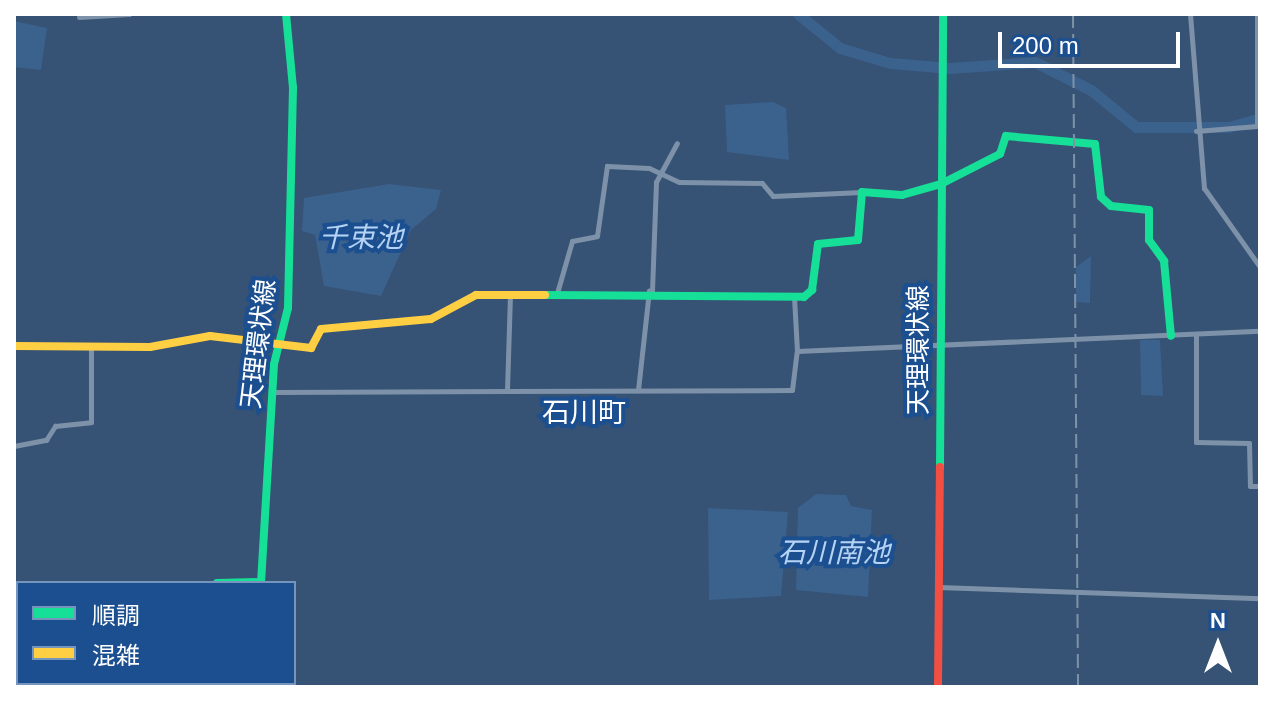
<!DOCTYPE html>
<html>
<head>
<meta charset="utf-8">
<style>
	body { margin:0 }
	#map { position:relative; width:1274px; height:701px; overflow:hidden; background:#365274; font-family:Helvetica,"Noto Sans JP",sans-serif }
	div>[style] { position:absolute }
	.water>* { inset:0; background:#3b618d }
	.river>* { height:11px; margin:-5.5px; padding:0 5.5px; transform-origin:5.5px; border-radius:5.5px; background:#3b618d }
	.street>* { height:5px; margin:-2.5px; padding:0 2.5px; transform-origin:2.5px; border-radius:2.5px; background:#7d92a8 }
	.fast>* { height:8px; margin:-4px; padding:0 4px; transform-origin:4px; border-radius:4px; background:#16e098 }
	.slow>* { height:8px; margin:-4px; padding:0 4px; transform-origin:4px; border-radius:4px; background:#ffcf43 }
	.jam>* { height:8px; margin:-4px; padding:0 4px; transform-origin:4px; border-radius:4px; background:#f24e42 }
	.rail>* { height:2px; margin-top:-1px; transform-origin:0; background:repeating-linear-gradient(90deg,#7e92a7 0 14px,transparent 0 20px) }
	span { translate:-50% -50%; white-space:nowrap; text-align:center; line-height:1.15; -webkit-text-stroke:8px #1b4f8f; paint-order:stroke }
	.street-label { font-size:26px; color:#fff }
	.water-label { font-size:28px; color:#b5d3f5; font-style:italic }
	.neighbourhood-label { font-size:28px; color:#fff }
	.frame { position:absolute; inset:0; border:16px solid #fff; pointer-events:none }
	.legend { position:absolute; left:16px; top:581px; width:280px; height:104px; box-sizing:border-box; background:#1b4f8f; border:2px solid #7695bc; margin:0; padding:10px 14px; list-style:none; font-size:24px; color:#fff }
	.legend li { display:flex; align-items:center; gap:16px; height:40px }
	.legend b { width:40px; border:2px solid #7695bc }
	.north { position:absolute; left:1178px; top:605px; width:80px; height:80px; -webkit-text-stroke:6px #1b4f8f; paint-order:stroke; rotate:0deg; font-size:22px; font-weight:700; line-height:32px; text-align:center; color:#fff }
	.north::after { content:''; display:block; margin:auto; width:28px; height:36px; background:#fff; clip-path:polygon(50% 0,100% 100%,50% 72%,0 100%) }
	.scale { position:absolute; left:998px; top:32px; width:182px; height:36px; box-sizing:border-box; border:4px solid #fff; border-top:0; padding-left:10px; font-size:24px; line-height:28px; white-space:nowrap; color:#fff; -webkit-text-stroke:6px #1b4f8f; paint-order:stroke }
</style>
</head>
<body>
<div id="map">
	<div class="water">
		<div style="clip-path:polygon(14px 21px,47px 28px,41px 70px,14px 67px)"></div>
		<div style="clip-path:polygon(773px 102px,786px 108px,789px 160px,727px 152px,725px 105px)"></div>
		<div style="clip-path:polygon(389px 184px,441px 190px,436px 209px,411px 230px,381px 296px,324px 286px,315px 235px,302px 231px,304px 198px)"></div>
		<div style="clip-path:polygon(1091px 256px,1090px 303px,1076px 302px,1076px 267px)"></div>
		<div style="clip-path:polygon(1140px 340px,1160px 340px,1163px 396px,1141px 395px)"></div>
		<div style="clip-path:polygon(816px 494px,846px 495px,851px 506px,872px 510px,868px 597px,796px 590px,798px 508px)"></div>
		<div style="clip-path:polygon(708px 508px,788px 512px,781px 596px,709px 600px)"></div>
	</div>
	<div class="river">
		<div style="left:798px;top:14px;width:54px;rotate:39deg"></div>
		<div style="left:840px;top:48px;width:52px;rotate:16.7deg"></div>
		<div style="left:890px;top:63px;width:60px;rotate:4.8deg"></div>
		<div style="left:950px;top:68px;width:85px;rotate:-4deg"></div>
		<div style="left:1035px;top:62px;width:63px;rotate:26.6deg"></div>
		<div style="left:1091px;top:90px;width:58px;rotate:39.4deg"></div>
		<div style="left:1136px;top:127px;width:93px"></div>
		<div style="left:1229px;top:127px;width:32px;rotate:-16deg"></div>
	</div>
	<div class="street">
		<div style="left:1190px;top:14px;width:175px;rotate:85.4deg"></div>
		<div style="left:1204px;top:188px;width:97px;rotate:54.7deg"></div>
		<div style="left:79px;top:17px;width:50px;rotate:-3.4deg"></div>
		<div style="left:1196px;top:131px;width:61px;rotate:-4.7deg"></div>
		<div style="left:1257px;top:126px;width:112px;rotate:-90deg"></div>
		<div style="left:652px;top:291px;width:109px;rotate:-87.9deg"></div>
		<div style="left:656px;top:182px;width:44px;rotate:-61.7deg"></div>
		<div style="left:557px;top:293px;width:54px;rotate:-73.9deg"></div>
		<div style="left:572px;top:241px;width:25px;rotate:-11deg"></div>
		<div style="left:597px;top:236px;width:71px;rotate:-81.9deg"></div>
		<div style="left:607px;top:166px;width:42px;rotate:2.7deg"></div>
		<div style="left:649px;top:168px;width:33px;rotate:25deg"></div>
		<div style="left:679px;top:182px;width:83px;rotate:0.7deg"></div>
		<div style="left:762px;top:183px;width:17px;rotate:50deg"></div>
		<div style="left:773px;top:196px;width:89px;rotate:-2.6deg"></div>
		<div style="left:794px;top:297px;width:54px;rotate:86.8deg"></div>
		<div style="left:1196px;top:335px;width:107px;rotate:90deg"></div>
		<div style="left:1196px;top:442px;width:53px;rotate:1.1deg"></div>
		<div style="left:1249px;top:443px;width:43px;rotate:88.7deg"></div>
		<div style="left:1250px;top:486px;width:10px"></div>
		<div style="left:507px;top:390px;width:95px;rotate:-88.2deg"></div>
		<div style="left:638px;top:390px;width:100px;rotate:-83.7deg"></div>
		<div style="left:276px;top:392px;width:516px;rotate:-0.22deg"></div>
		<div style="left:792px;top:390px;width:39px;rotate:-83deg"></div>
		<div style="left:797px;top:351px;width:463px;rotate:-2.5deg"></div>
		<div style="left:14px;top:446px;width:33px;rotate:-11deg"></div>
		<div style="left:46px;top:440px;width:17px;rotate:-57deg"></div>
		<div style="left:55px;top:426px;width:36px;rotate:-6deg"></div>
		<div style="left:91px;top:422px;width:73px;rotate:-90deg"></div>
		<div style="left:938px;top:587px;width:322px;rotate:2deg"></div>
		<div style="left:61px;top:687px;width:4px;rotate:-90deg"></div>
	</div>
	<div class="fast">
		<div style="left:545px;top:295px;width:259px;rotate:0.4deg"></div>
		<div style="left:804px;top:297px;width:11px;rotate:-41deg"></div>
		<div style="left:812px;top:290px;width:46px;rotate:-82.6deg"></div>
		<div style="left:818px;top:244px;width:40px;rotate:-5.7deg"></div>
		<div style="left:858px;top:240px;width:48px;rotate:-85.2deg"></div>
		<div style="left:862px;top:192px;width:40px;rotate:4.3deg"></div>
		<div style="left:902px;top:195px;width:41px;rotate:-15.8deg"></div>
		<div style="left:941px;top:184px;width:66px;rotate:-27deg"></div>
		<div style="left:1000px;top:154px;width:19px;rotate:-72deg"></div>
		<div style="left:1006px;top:136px;width:89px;rotate:5.1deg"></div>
		<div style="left:1095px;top:144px;width:53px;rotate:83.5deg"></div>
		<div style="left:1101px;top:197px;width:13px;rotate:42deg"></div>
		<div style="left:1111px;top:206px;width:38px;rotate:6deg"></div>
		<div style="left:1149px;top:210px;width:30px;rotate:90deg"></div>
		<div style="left:1149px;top:240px;width:26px;rotate:54deg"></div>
		<div style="left:1164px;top:261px;width:75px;rotate:84.7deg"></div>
		<div style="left:940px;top:467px;width:453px;rotate:-89.6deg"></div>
		<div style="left:217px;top:583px;width:44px;rotate:-1.3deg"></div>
		<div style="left:261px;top:583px;width:219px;rotate:-86.6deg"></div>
		<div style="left:274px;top:364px;width:58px;rotate:-76deg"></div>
		<div style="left:288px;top:308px;width:220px;rotate:-88.7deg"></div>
		<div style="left:293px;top:88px;width:74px;rotate:-95.4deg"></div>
		<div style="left:14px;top:591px;width:4px;rotate:-14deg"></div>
		<div style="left:268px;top:683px;width:4px;rotate:76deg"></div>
	</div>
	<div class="slow">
		<div style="left:14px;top:346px;width:136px;rotate:0.4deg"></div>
		<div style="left:150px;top:347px;width:61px;rotate:-10.4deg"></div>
		<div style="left:210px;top:336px;width:102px;rotate:6.8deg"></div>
		<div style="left:311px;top:348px;width:21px;rotate:-62deg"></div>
		<div style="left:321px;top:329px;width:110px;rotate:-5.2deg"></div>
		<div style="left:431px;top:319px;width:51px;rotate:-28.1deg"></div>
		<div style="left:476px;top:295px;width:69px"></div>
	</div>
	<div class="jam">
		<div style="left:938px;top:687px;width:220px;rotate:-89.5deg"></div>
	</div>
	<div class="rail">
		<div style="left:1073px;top:14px;width:673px;rotate:89.57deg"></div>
	</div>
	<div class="street-label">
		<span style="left:259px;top:344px;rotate:-83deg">天理環状線</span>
		<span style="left:919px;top:350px;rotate:-90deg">天理環状線</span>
	</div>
	<div class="water-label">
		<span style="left:361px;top:238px">千束池</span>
		<span style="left:834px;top:553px">石川南池</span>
	</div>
	<div class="neighbourhood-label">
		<span style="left:584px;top:413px">石川町</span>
	</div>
	<div class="frame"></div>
	<ul class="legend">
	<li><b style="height:10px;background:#16e098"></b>順調</li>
	<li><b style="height:10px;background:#ffcf43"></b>混雑</li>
	</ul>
	<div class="north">N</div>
	<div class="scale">200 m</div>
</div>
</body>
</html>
